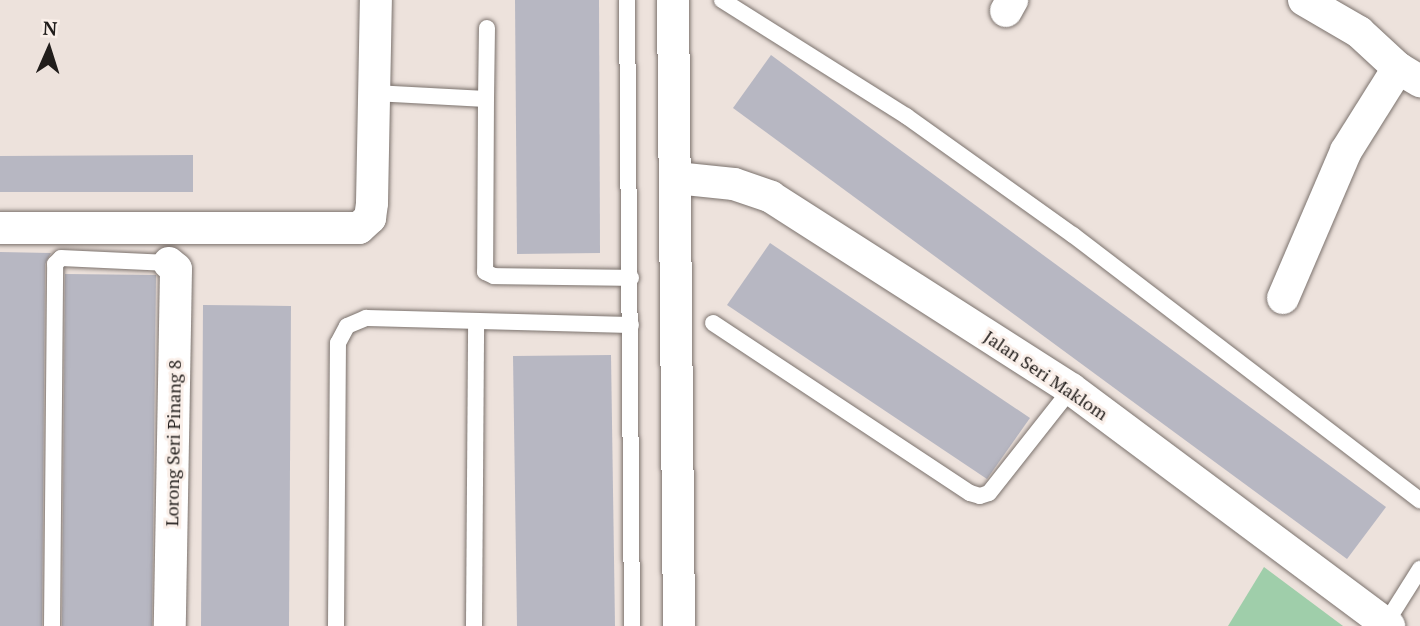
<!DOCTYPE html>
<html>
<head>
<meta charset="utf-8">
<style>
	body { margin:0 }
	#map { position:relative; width:1420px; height:626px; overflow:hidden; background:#ede2dc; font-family:"PT Serif",serif }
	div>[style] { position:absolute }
	.green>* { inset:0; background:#9fceaa }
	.building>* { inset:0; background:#b7b7c2 }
	.roads { filter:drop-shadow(0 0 2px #7b726d) drop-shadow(0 0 2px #7b726d) }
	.service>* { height:16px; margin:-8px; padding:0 8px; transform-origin:8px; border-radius:8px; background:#fff }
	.minor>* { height:32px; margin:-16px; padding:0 16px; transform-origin:16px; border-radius:16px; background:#fff }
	span { translate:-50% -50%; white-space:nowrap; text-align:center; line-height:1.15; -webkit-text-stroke:6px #faefe9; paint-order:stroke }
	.street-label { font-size:18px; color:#211d1b }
	.north { position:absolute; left:14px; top:14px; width:70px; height:70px; -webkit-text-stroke:5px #faefe9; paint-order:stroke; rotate:3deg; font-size:19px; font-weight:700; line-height:28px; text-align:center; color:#211d1b }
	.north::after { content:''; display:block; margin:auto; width:24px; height:32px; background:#211d1b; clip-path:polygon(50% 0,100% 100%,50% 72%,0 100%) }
</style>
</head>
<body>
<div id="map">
	<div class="green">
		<div style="clip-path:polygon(1264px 567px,1343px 626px,1228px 626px)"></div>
	</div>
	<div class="building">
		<div style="clip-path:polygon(515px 0,599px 0,600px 253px,517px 254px)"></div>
		<div style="clip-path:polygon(771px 55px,1386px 507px,1347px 559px,733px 108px)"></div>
		<div style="clip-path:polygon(193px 155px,193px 192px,0 192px,0 156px)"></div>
		<div style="clip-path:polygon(770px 243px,1030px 418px,987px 479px,727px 305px)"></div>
		<div style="clip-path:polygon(0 252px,51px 253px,45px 264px,42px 626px,0 626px)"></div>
		<div style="clip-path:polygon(65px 274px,156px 275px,152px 626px,62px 626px)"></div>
		<div style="clip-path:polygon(203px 305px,291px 306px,289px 626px,201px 626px)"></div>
		<div style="clip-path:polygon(611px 355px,615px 626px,517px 626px,513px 356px)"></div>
	</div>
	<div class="roads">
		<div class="service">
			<div style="left:627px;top:0;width:626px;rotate:89.54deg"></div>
			<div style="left:722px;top:0;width:218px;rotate:32.2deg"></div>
			<div style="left:906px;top:116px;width:205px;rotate:35.5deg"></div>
			<div style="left:1073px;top:235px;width:437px;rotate:37.4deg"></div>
			<div style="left:374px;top:93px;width:112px;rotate:3.1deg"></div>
			<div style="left:486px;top:99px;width:71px;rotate:-89.2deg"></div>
			<div style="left:486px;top:99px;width:173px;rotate:90.3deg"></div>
			<div style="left:485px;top:272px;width:10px;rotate:24deg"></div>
			<div style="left:494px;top:276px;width:137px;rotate:0.8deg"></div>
			<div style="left:713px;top:323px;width:308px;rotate:33.5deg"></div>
			<div style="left:970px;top:493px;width:10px;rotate:17deg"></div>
			<div style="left:980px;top:496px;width:9px;rotate:-18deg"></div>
			<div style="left:989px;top:493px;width:132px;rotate:-51.7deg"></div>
			<div style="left:1386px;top:623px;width:64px;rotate:-57.8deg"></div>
			<div style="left:52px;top:626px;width:362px;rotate:-89.5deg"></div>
			<div style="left:55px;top:264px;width:8px;rotate:-45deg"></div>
			<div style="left:61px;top:258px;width:108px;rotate:2.7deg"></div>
			<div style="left:336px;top:626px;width:283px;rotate:-89.6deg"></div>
			<div style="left:338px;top:343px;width:19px;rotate:-62deg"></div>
			<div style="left:347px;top:326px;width:21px;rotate:-23deg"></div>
			<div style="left:366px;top:318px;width:265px;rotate:1.5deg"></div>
			<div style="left:474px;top:626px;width:305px;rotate:-89.6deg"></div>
		</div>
		<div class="minor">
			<div style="left:673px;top:0;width:626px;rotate:89.45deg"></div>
			<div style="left:1304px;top:0;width:64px;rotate:30.2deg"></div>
			<div style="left:1359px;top:32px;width:53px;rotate:42.7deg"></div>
			<div style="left:1398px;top:68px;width:26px;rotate:31deg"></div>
			<div style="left:1006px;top:11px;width:13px;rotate:-61deg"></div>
			<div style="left:676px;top:178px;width:58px;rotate:5.9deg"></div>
			<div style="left:734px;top:184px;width:39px;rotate:19deg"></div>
			<div style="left:771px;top:197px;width:356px;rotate:32.6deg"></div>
			<div style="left:1071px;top:389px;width:397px;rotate:36.7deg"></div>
			<div style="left:0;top:228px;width:359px"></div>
			<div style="left:359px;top:228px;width:15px;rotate:-42deg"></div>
			<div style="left:370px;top:218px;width:15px;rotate:-82deg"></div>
			<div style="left:372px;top:203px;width:203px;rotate:-88.9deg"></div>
			<div style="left:169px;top:263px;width:9px;rotate:41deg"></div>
			<div style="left:176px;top:269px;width:357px;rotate:91deg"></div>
			<div style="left:1283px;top:298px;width:160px;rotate:-66.8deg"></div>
			<div style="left:1346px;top:151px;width:98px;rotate:-57.9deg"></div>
		</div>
	</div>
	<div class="street-label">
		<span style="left:1046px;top:375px;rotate:34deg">Jalan Seri Maklom</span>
		<span style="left:173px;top:443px;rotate:-89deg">Lorong Seri Pinang 8</span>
	</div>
	<div class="north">N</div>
</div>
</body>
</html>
